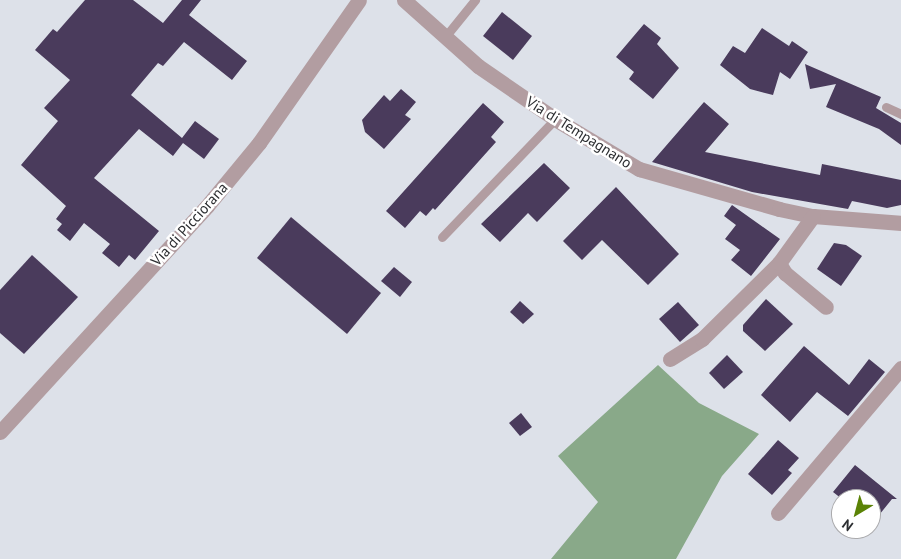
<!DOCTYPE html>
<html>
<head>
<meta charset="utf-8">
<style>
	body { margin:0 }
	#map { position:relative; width:901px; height:559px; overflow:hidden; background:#dde1e9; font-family:"PT Sans",sans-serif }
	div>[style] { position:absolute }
	.forest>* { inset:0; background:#89a989 }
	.building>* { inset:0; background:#4a3b5c }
	.lane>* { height:9px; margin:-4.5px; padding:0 4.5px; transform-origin:4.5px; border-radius:4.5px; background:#b29da1 }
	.street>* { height:15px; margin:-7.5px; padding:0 7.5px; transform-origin:7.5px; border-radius:7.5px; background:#b29da1 }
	span { translate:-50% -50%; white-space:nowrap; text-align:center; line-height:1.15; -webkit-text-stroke:5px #fff; paint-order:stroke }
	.street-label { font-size:15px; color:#2c2e31 }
	.north { position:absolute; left:831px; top:489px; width:50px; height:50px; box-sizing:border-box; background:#fff; border:1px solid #ababad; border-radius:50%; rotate:217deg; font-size:14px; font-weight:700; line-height:20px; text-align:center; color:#2c2e31 }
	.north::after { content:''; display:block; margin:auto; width:18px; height:22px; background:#5b8306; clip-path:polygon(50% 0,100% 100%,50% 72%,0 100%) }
</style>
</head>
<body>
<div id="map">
	<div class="forest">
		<div style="clip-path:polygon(658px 365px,699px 403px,759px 434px,722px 476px,676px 559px,551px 559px,598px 502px,558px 456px)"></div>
	</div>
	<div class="building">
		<div style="clip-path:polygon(85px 0,133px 0,163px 23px,182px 0,201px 0,189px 15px,247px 61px,232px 80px,184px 42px,163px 66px,158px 63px,131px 95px,182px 138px,195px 121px,219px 139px,204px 159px,183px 143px,173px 156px,139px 129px,94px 178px,159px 231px,135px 260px,129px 255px,119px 267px,102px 253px,110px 244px,84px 223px,70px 241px,57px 230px,62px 224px,56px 219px,66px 206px,21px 165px,58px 121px,44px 108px,70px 80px,35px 50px,53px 29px,57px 32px)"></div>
		<div style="clip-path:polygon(502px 12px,532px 36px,513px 60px,483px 36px)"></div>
		<div style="clip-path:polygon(644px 24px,661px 38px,657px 44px,679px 68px,653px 99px,629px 79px,634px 72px,616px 57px)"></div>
		<div style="clip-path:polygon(762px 28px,789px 46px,792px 41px,808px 52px,790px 79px,780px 72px,773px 95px,750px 89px,720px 65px,733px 46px,745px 53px)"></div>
		<div style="clip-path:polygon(805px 64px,881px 97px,876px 108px,901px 123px,901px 145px,879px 129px,826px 107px,836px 84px,810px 89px)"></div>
		<div style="clip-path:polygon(401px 89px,416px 102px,405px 115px,411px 119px,384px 149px,365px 132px,362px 120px,384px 95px,390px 101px)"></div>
		<div style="clip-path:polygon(704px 102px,729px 124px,705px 152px,820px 175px,822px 164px,901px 180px,901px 205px,887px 208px,852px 201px,848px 209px,752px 192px,652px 162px)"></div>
		<div style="clip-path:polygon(483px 103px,504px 122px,491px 137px,496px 142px,435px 210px,433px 208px,426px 216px,420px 211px,405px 228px,386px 211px)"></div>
		<div style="clip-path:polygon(544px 163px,570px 188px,537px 222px,528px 213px,500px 242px,481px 224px)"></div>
		<div style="clip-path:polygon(616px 187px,679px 254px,648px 285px,602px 240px,582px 260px,563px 241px)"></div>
		<div style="clip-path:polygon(732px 205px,780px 239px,751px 276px,731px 260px,740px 250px,725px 239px,736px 225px,724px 216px)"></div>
		<div style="clip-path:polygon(291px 217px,381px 293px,347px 334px,257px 258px)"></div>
		<div style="clip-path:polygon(834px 243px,846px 245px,862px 256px,841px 286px,817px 269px)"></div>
		<div style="clip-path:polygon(32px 255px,78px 297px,24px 354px,0 333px,0 290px)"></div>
		<div style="clip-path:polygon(394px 267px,412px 282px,400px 297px,381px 281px)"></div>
		<div style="clip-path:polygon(766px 299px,793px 324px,765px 351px,743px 331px,743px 325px)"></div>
		<div style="clip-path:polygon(520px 301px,534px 314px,523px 324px,510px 312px)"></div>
		<div style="clip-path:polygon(678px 302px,699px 325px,680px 342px,659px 319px)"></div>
		<div style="clip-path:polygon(804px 346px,849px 385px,869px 359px,885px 372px,848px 416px,817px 392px,790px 422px,761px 395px)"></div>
		<div style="clip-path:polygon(727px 355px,743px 372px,724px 389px,709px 373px)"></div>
		<div style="clip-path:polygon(521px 413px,532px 427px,520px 436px,509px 423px)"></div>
		<div style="clip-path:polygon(778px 440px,799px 458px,788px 470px,792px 473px,772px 495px,748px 474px)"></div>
		<div style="clip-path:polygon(855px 465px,897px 499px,892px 499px,871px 525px,871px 499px,842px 499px,833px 492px)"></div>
	</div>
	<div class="lane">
		<div style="left:445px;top:37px;width:48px;rotate:-51deg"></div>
		<div style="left:886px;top:107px;width:17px;rotate:25deg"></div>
		<div style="left:442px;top:237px;width:163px;rotate:-46.2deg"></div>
	</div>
	<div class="street">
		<div style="left:404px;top:0;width:99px;rotate:41.7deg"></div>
		<div style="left:478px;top:66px;width:93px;rotate:34.5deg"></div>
		<div style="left:555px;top:119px;width:98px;rotate:30.8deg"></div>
		<div style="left:639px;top:169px;width:146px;rotate:15.9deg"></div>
		<div style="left:779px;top:209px;width:35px;rotate:12deg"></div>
		<div style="left:813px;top:216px;width:88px;rotate:4.5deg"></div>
		<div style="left:779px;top:263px;width:12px;rotate:59deg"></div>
		<div style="left:785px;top:273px;width:53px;rotate:39.7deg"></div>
		<div style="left:670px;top:359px;width:38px;rotate:-32deg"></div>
		<div style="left:702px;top:339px;width:108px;rotate:-44.6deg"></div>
		<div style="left:779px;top:263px;width:58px;rotate:-54.1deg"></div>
		<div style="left:0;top:432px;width:306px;rotate:-47.5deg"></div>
		<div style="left:207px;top:206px;width:82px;rotate:-50.5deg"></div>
		<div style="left:259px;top:143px;width:174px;rotate:-55deg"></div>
		<div style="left:778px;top:513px;width:190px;rotate:-49.7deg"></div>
	</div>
	<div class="street-label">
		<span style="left:579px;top:132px;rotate:32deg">Via di Tempagnano</span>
		<span style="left:189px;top:224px;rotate:-48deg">Via di Picciorana</span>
	</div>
	<div class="north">N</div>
</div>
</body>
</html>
